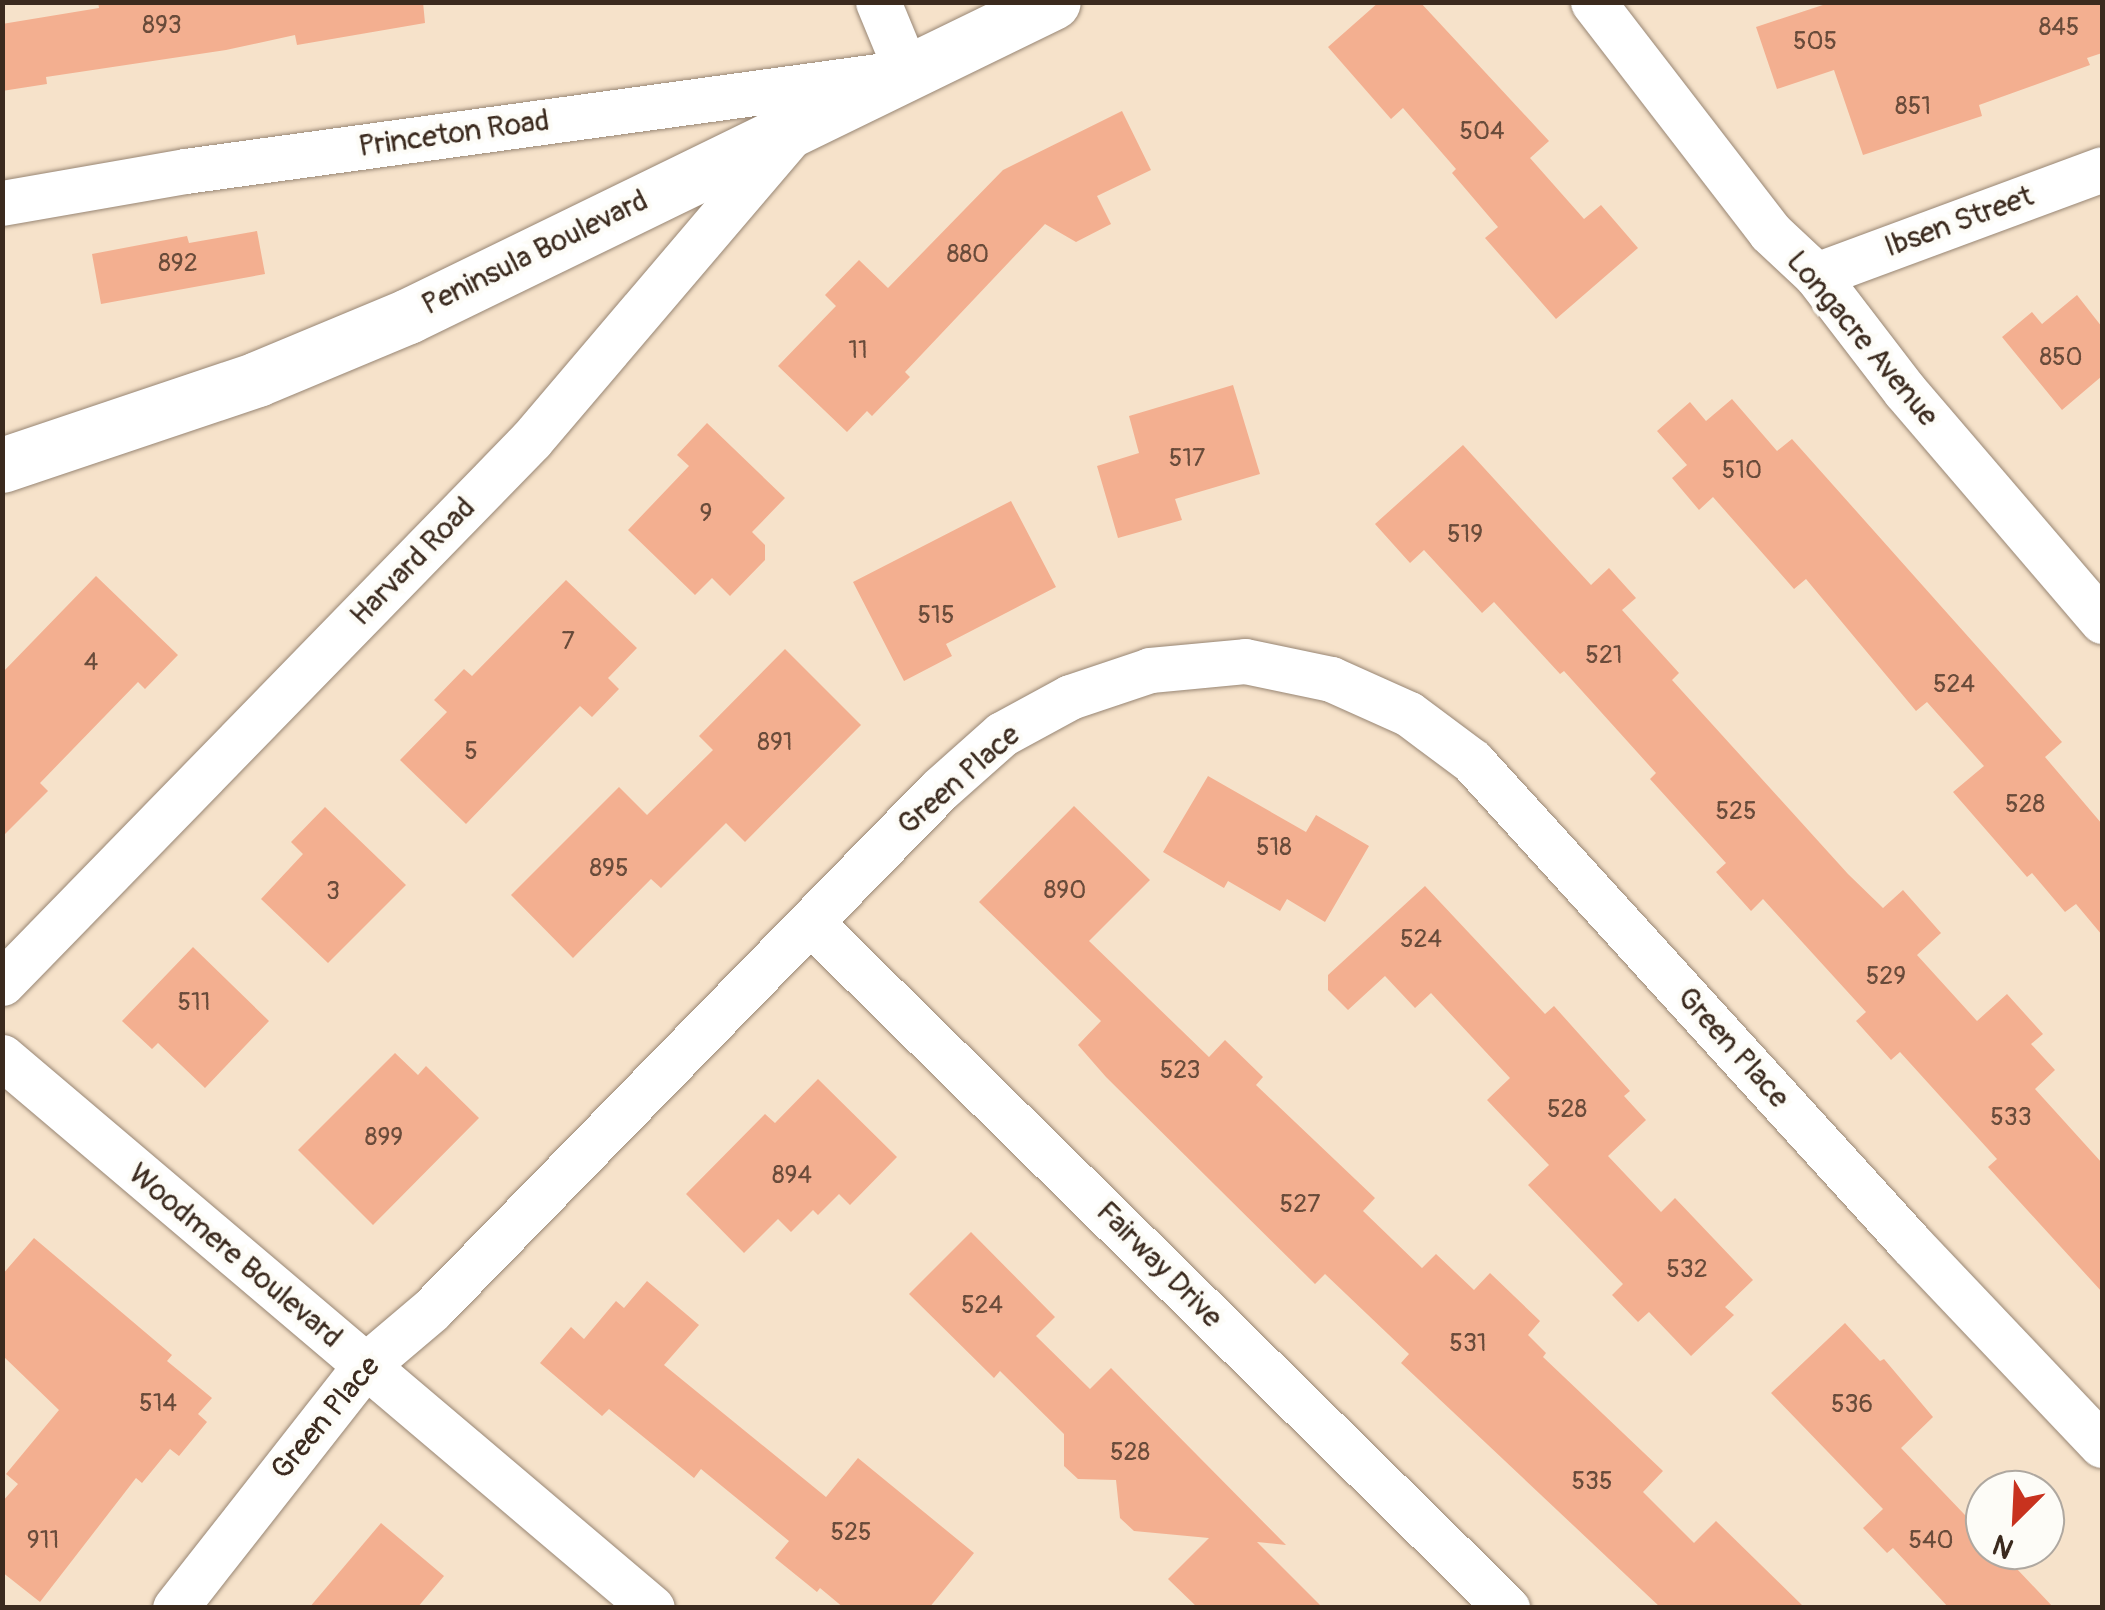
<!DOCTYPE html>
<html>
<head>
<meta charset="utf-8">
<style>
	body { margin:0 }
	#map { position:relative; width:2105px; height:1610px; overflow:hidden; background:#f6e2ca; font-family:Pangolin,sans-serif }
	div>[style] { position:absolute }
	.building>* { inset:0; background:#f3af90 }
	.roads { filter:drop-shadow(0 0 2px #988674) drop-shadow(0 0 2px #988674) }
	.minor>* { height:45px; margin:-22.5px; padding:0 22.5px; transform-origin:22.5px; border-radius:22.5px; background:#fff }
	.major>* { height:55px; margin:-27.5px; padding:0 27.5px; transform-origin:27.5px; border-radius:27.5px; background:#fff }
	span { translate:-50% -50%; white-space:nowrap; text-align:center; line-height:1.15; -webkit-text-stroke:9px #fdfcf7; paint-order:stroke }
	.number-label { font-size:25px; color:#694b3a }
	.number-label span { -webkit-text-stroke-width:0 }
	.street-label { font-size:30px; color:#3b2a1e }
	.frame { position:absolute; inset:0; border:5px solid #3b2a1e; pointer-events:none }
	.north { position:absolute; left:1965px; top:1470px; width:100px; height:100px; box-sizing:border-box; background:#fdfcf7; border:2px solid #afa8a0; border-radius:50%; rotate:204deg; font-size:28px; font-weight:700; line-height:40px; text-align:center; color:#3b2a1e }
	.north::after { content:''; display:block; margin:auto; width:35px; height:45px; background:#c8321e; clip-path:polygon(50% 0,100% 100%,50% 72%,0 100%) }
</style>
</head>
<body>
<div id="map">
	<div class="building">
		<div style="clip-path:polygon(98px 2px,423px 2px,425px 23px,297px 45px,295px 35px,226px 50px,46px 77px,47px 84px,2px 91px,2px 24px,99px 8px)"></div>
		<div style="clip-path:polygon(1379px 2px,1420px 2px,1549px 141px,1530px 158px,1584px 219px,1601px 205px,1638px 248px,1556px 319px,1485px 238px,1498px 227px,1452px 173px,1456px 169px,1403px 108px,1391px 119px,1328px 47px)"></div>
		<div style="clip-path:polygon(1832px 2px,2102px 2px,2102px 53px,2087px 58px,2090px 65px,1979px 105px,1982px 116px,1863px 155px,1834px 70px,1777px 89px,1756px 27px)"></div>
		<div style="clip-path:polygon(1122px 111px,1151px 170px,1097px 196px,1111px 224px,1076px 242px,1045px 224px,905px 372px,910px 377px,872px 416px,867px 411px,847px 432px,778px 366px,836px 306px,825px 295px,859px 260px,888px 288px,1003px 170px)"></div>
		<div style="clip-path:polygon(257px 231px,265px 274px,101px 304px,92px 254px,187px 236px,189px 243px)"></div>
		<div style="clip-path:polygon(2077px 295px,2102px 327px,2102px 376px,2062px 410px,2002px 337px,2032px 312px,2042px 324px)"></div>
		<div style="clip-path:polygon(1233px 385px,1260px 474px,1175px 499px,1182px 520px,1118px 538px,1097px 466px,1139px 453px,1129px 416px)"></div>
		<div style="clip-path:polygon(1732px 399px,1777px 451px,1792px 439px,2062px 742px,2045px 757px,2102px 824px,2102px 935px,2076px 904px,2065px 912px,2032px 873px,2027px 877px,1953px 792px,1984px 766px,1927px 702px,1916px 711px,1806px 579px,1794px 589px,1713px 497px,1699px 510px,1672px 478px,1687px 465px,1657px 431px,1690px 402px,1706px 421px)"></div>
		<div style="clip-path:polygon(707px 423px,785px 498px,752px 532px,765px 545px,765px 560px,730px 596px,712px 578px,695px 595px,628px 530px,689px 466px,677px 455px)"></div>
		<div style="clip-path:polygon(1463px 445px,1591px 585px,1609px 568px,1636px 598px,1622px 610px,1679px 673px,1672px 680px,1848px 874px,1883px 908px,1903px 890px,1941px 933px,1917px 955px,1977px 1021px,2007px 994px,2043px 1034px,2031px 1044px,2055px 1070px,2035px 1089px,2102px 1163px,2102px 1292px,1988px 1167px,1997px 1159px,1900px 1052px,1891px 1060px,1856px 1021px,1866px 1012px,1763px 899px,1751px 911px,1716px 872px,1726px 863px,1650px 779px,1656px 773px,1564px 671px,1560px 674px,1494px 602px,1482px 613px,1424px 550px,1410px 563px,1375px 524px)"></div>
		<div style="clip-path:polygon(1011px 501px,1056px 587px,946px 644px,952px 656px,904px 681px,853px 582px)"></div>
		<div style="clip-path:polygon(96px 576px,178px 655px,145px 689px,138px 682px,40px 783px,48px 791px,2px 837px,2px 673px)"></div>
		<div style="clip-path:polygon(566px 580px,637px 648px,608px 678px,619px 689px,592px 717px,580px 706px,466px 824px,400px 760px,447px 712px,434px 700px,464px 669px,472px 676px)"></div>
		<div style="clip-path:polygon(785px 649px,861px 725px,745px 842px,726px 823px,661px 888px,651px 879px,573px 958px,511px 895px,619px 787px,647px 815px,713px 750px,699px 736px)"></div>
		<div style="clip-path:polygon(1208px 776px,1306px 832px,1316px 815px,1369px 846px,1325px 922px,1287px 899px,1280px 911px,1228px 881px,1224px 888px,1163px 852px)"></div>
		<div style="clip-path:polygon(1074px 806px,1150px 880px,1089px 941px,1209px 1057px,1225px 1040px,1263px 1077px,1256px 1085px,1375px 1198px,1363px 1211px,1422px 1268px,1436px 1254px,1474px 1290px,1490px 1273px,1540px 1321px,1528px 1335px,1546px 1353px,1543px 1357px,1663px 1471px,1643px 1492px,1694px 1543px,1716px 1521px,1805px 1608px,1661px 1608px,1401px 1363px,1409px 1354px,1325px 1274px,1315px 1284px,1106px 1077px,1078px 1045px,1101px 1021px,979px 902px)"></div>
		<div style="clip-path:polygon(325px 807px,406px 885px,328px 963px,261px 899px,303px 854px,291px 842px)"></div>
		<div style="clip-path:polygon(1425px 886px,1545px 1014px,1554px 1006px,1630px 1091px,1624px 1096px,1646px 1120px,1608px 1156px,1661px 1212px,1675px 1198px,1753px 1280px,1725px 1307px,1734px 1315px,1691px 1356px,1649px 1312px,1638px 1322px,1612px 1295px,1623px 1284px,1528px 1185px,1549px 1165px,1487px 1100px,1510px 1078px,1431px 993px,1415px 1008px,1385px 976px,1348px 1010px,1328px 990px,1328px 975px)"></div>
		<div style="clip-path:polygon(193px 947px,269px 1021px,205px 1088px,158px 1043px,152px 1049px,122px 1021px)"></div>
		<div style="clip-path:polygon(395px 1053px,418px 1075px,426px 1066px,479px 1118px,373px 1225px,298px 1150px)"></div>
		<div style="clip-path:polygon(818px 1079px,897px 1157px,850px 1205px,839px 1194px,818px 1215px,813px 1210px,791px 1232px,778px 1219px,744px 1253px,686px 1194px,765px 1114px,775px 1123px)"></div>
		<div style="clip-path:polygon(971px 1232px,1055px 1317px,1036px 1336px,1090px 1389px,1111px 1368px,1286px 1545px,1257px 1542px,1323px 1608px,1198px 1608px,1168px 1579px,1209px 1538px,1134px 1531px,1120px 1518px,1116px 1480px,1078px 1479px,1064px 1466px,1064px 1434px,1000px 1371px,994px 1378px,909px 1294px)"></div>
		<div style="clip-path:polygon(34px 1238px,172px 1355px,167px 1361px,212px 1398px,198px 1414px,207px 1422px,179px 1456px,170px 1449px,142px 1483px,136px 1478px,40px 1602px,2px 1572px,2px 1502px,18px 1484px,6px 1474px,59px 1410px,2px 1355px,2px 1275px)"></div>
		<div style="clip-path:polygon(647px 1281px,699px 1325px,664px 1365px,826px 1497px,858px 1458px,974px 1553px,929px 1608px,844px 1608px,820px 1588px,817px 1592px,775px 1558px,789px 1541px,701px 1469px,694px 1478px,609px 1409px,602px 1416px,540px 1363px,571px 1327px,584px 1339px,616px 1301px,624px 1308px)"></div>
		<div style="clip-path:polygon(1845px 1323px,1880px 1361px,1884px 1359px,1933px 1417px,1901px 1448px,1985px 1536px,1985px 1550px,1999px 1550px,2054px 1608px,1949px 1608px,1893px 1548px,1887px 1553px,1863px 1528px,1883px 1509px,1771px 1393px)"></div>
		<div style="clip-path:polygon(381px 1523px,444px 1576px,417px 1608px,309px 1608px)"></div>
	</div>
	<div class="roads">
		<div class="minor">
			<div style="left:1593px;top:2px;width:290px;rotate:52.4deg"></div>
			<div style="left:1770px;top:232px;width:63px;rotate:43.1deg"></div>
			<div style="left:1816px;top:275px;width:146px;rotate:52.5deg"></div>
			<div style="left:1905px;top:391px;width:303px;rotate:49.4deg"></div>
			<div style="left:2px;top:203px;width:186px;rotate:-9.9deg"></div>
			<div style="left:185px;top:171px;width:729px;rotate:-7.81deg"></div>
			<div style="left:907px;top:72px;width:76px;rotate:-112.5deg"></div>
			<div style="left:1816px;top:275px;width:305px;rotate:-20.3deg"></div>
			<div style="left:811px;top:923px;width:977px;rotate:44.54deg"></div>
			<div style="left:2px;top:983px;width:758px;rotate:-45.75deg"></div>
			<div style="left:531px;top:440px;width:406px;rotate:-49.6deg"></div>
			<div style="left:2px;top:1057px;width:852px;rotate:40.29deg"></div>
			<div style="left:175px;top:1608px;width:308px;rotate:-51.9deg"></div>
			<div style="left:365px;top:1366px;width:87px;rotate:-40.3deg"></div>
			<div style="left:431px;top:1310px;width:728px;rotate:-45.67deg"></div>
			<div style="left:940px;top:789px;width:83px;rotate:-41.6deg"></div>
			<div style="left:1002px;top:734px;width:77px;rotate:-28.6deg"></div>
			<div style="left:1070px;top:697px;width:84px;rotate:-18.6deg"></div>
			<div style="left:1150px;top:670px;width:95px;rotate:-5.4deg"></div>
			<div style="left:1245px;top:661px;width:88px;rotate:11.8deg"></div>
			<div style="left:1331px;top:679px;width:85px;rotate:24.2deg"></div>
			<div style="left:1409px;top:714px;width:79px;rotate:36.7deg"></div>
			<div style="left:1472px;top:761px;width:653px;rotate:47.73deg"></div>
			<div style="left:1911px;top:1244px;width:277px;rotate:46.5deg"></div>
		</div>
		<div class="major">
			<div style="left:2px;top:465px;width:269px;rotate:-18.6deg"></div>
			<div style="left:257px;top:379px;width:164px;rotate:-22.6deg"></div>
			<div style="left:408px;top:316px;width:717px;rotate:-25.96deg"></div>
		</div>
	</div>
	<div class="number-label">
		<span style="left:162px;top:26px">893</span>
		<span style="left:2059px;top:28px">845</span>
		<span style="left:1815px;top:42px">505</span>
		<span style="left:1913px;top:107px">851</span>
		<span style="left:1482px;top:132px">504</span>
		<span style="left:968px;top:255px">880</span>
		<span style="left:178px;top:264px">892</span>
		<span style="left:858px;top:351px">11</span>
		<span style="left:2061px;top:358px">850</span>
		<span style="left:1187px;top:459px">517</span>
		<span style="left:1742px;top:471px">510</span>
		<span style="left:706px;top:514px">9</span>
		<span style="left:1465px;top:535px">519</span>
		<span style="left:936px;top:616px">515</span>
		<span style="left:568px;top:642px">7</span>
		<span style="left:1604px;top:656px">521</span>
		<span style="left:91px;top:663px">4</span>
		<span style="left:1954px;top:685px">524</span>
		<span style="left:775px;top:743px">891</span>
		<span style="left:471px;top:752px">5</span>
		<span style="left:2025px;top:805px">528</span>
		<span style="left:1736px;top:812px">525</span>
		<span style="left:1274px;top:848px">518</span>
		<span style="left:609px;top:869px">895</span>
		<span style="left:1065px;top:891px">890</span>
		<span style="left:333px;top:892px">3</span>
		<span style="left:1421px;top:940px">524</span>
		<span style="left:1886px;top:977px">529</span>
		<span style="left:194px;top:1003px">511</span>
		<span style="left:1180px;top:1071px">523</span>
		<span style="left:1567px;top:1110px">528</span>
		<span style="left:2011px;top:1118px">533</span>
		<span style="left:384px;top:1138px">899</span>
		<span style="left:792px;top:1176px">894</span>
		<span style="left:1300px;top:1205px">527</span>
		<span style="left:1687px;top:1270px">532</span>
		<span style="left:982px;top:1306px">524</span>
		<span style="left:1468px;top:1344px">531</span>
		<span style="left:158px;top:1404px">514</span>
		<span style="left:1852px;top:1405px">536</span>
		<span style="left:1130px;top:1453px">528</span>
		<span style="left:1592px;top:1482px">535</span>
		<span style="left:851px;top:1533px">525</span>
		<span style="left:43px;top:1541px">911</span>
		<span style="left:1931px;top:1541px">540</span>
	</div>
	<div class="street-label">
		<span style="left:454px;top:134px;rotate:-8deg">Princeton Road</span>
		<span style="left:1959px;top:222px;rotate:-20deg">Ibsen Street</span>
		<span style="left:535px;top:253px;rotate:-26deg">Peninsula Boulevard</span>
		<span style="left:1862px;top:339px;rotate:50deg">Longacre Avenue</span>
		<span style="left:413px;top:562px;rotate:-46deg">Harvard Road</span>
		<span style="left:959px;top:780px;rotate:-41deg">Green Place</span>
		<span style="left:1733px;top:1048px;rotate:48deg">Green Place</span>
		<span style="left:235px;top:1256px;rotate:40deg">Woodmere Boulevard</span>
		<span style="left:1159px;top:1265px;rotate:45deg">Fairway Drive</span>
		<span style="left:326px;top:1418px;rotate:-50deg">Green Place</span>
	</div>
	<div class="frame"></div>
	<div class="north">N</div>
</div>
</body>
</html>
